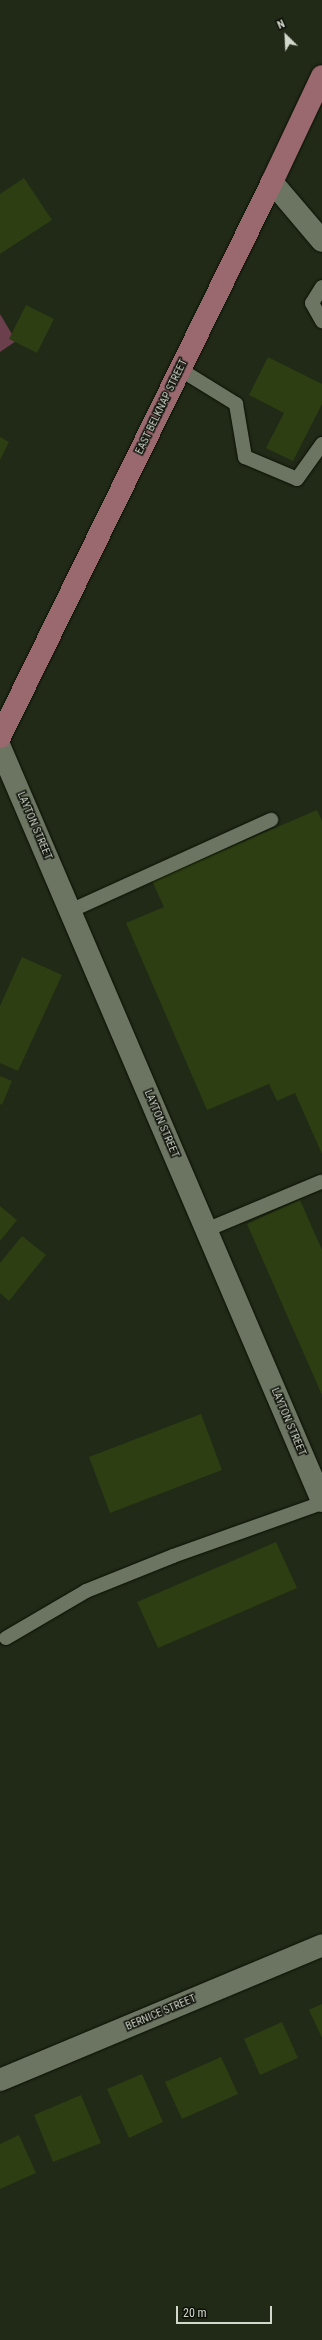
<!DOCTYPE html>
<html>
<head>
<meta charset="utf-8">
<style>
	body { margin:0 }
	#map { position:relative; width:322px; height:2340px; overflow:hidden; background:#212917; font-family:"Roboto Condensed",sans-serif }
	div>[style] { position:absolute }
	.green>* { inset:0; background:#6b404c }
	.building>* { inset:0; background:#2d3e12 }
	.roads { filter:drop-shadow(0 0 1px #0b1103) drop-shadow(0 0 1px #0b1103) }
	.service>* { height:14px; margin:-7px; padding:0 7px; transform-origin:7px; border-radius:7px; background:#6c7561 }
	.minor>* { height:22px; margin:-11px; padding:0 11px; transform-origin:11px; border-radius:11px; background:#6c7561 }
	.primary>* { height:22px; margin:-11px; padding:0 11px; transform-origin:11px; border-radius:11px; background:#9a6970 }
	span { translate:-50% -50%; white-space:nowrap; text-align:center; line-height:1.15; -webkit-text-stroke:3px #0d1008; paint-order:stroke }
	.street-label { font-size:11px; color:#d2d8cc }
	.north { position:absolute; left:266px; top:16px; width:40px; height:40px; -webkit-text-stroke:3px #0d1008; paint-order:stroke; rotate:336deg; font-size:11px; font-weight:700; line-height:16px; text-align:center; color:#d2d8cc }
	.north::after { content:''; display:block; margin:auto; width:14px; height:18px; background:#d2d8cc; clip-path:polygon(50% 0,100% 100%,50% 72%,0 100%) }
	.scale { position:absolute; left:176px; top:2306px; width:96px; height:18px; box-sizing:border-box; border:2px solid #d2d8cc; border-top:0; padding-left:5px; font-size:12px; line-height:14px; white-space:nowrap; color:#d2d8cc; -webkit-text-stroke:3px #0d1008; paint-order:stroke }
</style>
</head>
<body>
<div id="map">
	<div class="green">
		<div style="clip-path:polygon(0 314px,16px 341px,0 352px)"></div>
	</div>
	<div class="building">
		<div style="clip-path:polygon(24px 178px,52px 220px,0 254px,0 194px)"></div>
		<div style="clip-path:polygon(26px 305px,54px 319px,37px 353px,9px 339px)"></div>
		<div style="clip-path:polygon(268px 357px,322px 384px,322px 404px,293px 461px,266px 448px,284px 413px,249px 395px)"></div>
		<div style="clip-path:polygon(0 437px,9px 442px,0 460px)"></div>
		<div style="clip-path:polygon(317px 810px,322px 821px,322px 1154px,295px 1093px,277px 1101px,269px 1084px,207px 1110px,126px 923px,164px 907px,152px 881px)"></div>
		<div style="clip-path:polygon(22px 957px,62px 975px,18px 1071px,0 1063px,0 1006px)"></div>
		<div style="clip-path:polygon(0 1076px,12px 1081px,2px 1105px,0 1104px)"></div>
		<div style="clip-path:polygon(300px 1200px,322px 1250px,322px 1395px,247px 1224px)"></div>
		<div style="clip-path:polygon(0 1206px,17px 1220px,0 1241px)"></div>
		<div style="clip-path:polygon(22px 1236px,46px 1255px,9px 1301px,0 1293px,0 1263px)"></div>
		<div style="clip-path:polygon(201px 1414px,222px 1470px,110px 1513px,89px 1457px)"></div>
		<div style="clip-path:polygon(276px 1542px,297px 1588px,158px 1648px,137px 1602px)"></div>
		<div style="clip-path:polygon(322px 2004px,322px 2038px,309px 2010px)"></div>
		<div style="clip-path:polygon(282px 2022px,298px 2058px,260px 2075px,244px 2039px)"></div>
		<div style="clip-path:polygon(221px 2057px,238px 2094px,182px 2119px,165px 2082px)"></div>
		<div style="clip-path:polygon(142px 2074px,163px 2122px,129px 2138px,107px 2089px)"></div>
		<div style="clip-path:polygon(81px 2095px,101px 2143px,53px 2162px,34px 2115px)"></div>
		<div style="clip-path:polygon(19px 2135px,36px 2173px,0 2189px,0 2144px)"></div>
	</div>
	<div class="roads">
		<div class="service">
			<div style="left:322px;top:287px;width:19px;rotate:122deg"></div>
			<div style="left:312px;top:303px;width:21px;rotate:61deg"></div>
			<div style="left:181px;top:370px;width:65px;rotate:31.7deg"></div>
			<div style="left:236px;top:404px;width:54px;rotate:80.4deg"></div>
			<div style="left:245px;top:457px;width:56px;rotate:22.9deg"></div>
			<div style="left:297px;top:479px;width:43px;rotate:-54.5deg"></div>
			<div style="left:70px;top:911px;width:221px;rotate:-24.4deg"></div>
			<div style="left:206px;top:1230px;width:125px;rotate:-22.7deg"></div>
			<div style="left:6px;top:1638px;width:93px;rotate:-30.4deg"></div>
			<div style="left:86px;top:1591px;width:94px;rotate:-21.9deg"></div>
			<div style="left:173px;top:1556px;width:158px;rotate:-19.6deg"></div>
		</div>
		<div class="minor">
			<div style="left:272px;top:182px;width:77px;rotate:49.7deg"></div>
			<div style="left:0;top:747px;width:820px;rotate:66.87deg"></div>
			<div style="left:0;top:2080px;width:349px;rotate:-22.7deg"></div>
		</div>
		<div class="primary">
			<div style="left:0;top:737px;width:618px;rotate:-63.89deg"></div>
			<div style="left:272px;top:182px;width:117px;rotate:-64.7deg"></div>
		</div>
	</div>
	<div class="street-label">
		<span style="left:162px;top:407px;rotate:-64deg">EAST BELKNAP STREET</span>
		<span style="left:34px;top:826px;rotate:67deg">LAYTON STREET</span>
		<span style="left:161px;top:1124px;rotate:67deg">LAYTON STREET</span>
		<span style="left:288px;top:1422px;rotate:67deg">LAYTON STREET</span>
		<span style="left:161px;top:2013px;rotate:-23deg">BERNICE STREET</span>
	</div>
	<div class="north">N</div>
	<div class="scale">20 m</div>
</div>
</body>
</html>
